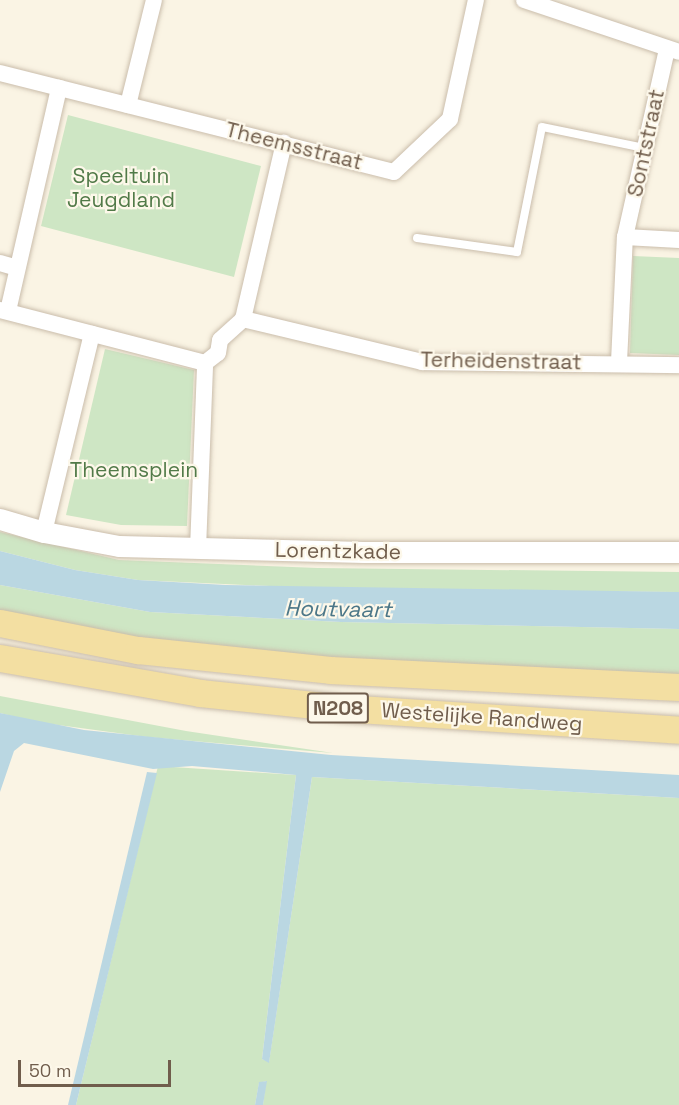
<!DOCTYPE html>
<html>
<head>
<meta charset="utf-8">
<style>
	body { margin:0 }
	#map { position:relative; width:679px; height:1105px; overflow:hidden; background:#faf4e4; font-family:"Space Grotesk",sans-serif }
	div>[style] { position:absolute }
	.green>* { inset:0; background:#cee6c4 }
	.water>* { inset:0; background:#bad7e2 }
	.roads { filter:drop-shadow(0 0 2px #cabdab) drop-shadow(0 0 2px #cabdab) }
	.service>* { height:8px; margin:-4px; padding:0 4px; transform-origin:4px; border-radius:4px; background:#fff }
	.minor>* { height:16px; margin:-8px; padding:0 8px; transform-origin:8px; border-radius:8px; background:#fff }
	.tertiary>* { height:21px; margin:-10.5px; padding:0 10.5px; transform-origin:10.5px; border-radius:10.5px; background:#fff }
	.primary>* { height:27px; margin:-13.5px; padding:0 13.5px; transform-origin:13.5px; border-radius:13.5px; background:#f3dfa2 }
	span { translate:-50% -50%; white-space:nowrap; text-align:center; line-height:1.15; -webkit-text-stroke:4.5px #fdf8ea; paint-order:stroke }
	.shield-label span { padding:2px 4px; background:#fdf8ea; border:2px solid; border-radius:4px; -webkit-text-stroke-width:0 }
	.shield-label { font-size:20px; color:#705d4c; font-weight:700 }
	.street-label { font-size:21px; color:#705d4c }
	.park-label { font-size:21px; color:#517a48 }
	.water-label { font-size:22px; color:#4c7788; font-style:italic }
	.scale { position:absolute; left:18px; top:1060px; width:153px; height:27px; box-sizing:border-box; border:3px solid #705d4c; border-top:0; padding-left:8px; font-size:18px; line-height:21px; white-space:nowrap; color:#705d4c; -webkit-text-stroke:4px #fdf8ea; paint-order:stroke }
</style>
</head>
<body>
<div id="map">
	<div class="green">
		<div style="clip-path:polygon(68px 115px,261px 166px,234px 277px,41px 226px)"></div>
		<div style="clip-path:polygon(633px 256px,679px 258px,679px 355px,630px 353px)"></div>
		<div style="clip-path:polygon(105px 349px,194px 370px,187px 526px,121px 525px,66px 515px)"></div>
		<div style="clip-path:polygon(0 532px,119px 560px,318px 568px,679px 572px,679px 592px,334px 589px,138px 580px,75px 570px,0 551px)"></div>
		<div style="clip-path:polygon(0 585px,150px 612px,341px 622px,679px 629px,679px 677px,368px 665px,87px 633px,0 612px)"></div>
		<div style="clip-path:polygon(0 696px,186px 731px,333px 753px,147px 737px,36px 722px,0 713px)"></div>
		<div style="clip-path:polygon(158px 766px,296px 775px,262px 1059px,269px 1062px,312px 777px,679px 798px,679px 1105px,263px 1105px,266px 1081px,259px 1083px,255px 1105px,76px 1105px)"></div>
	</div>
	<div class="water">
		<div style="clip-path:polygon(0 551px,75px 570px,138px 580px,226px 585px,679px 592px,679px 629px,341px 622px,150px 612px,0 585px)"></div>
		<div style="clip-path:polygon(0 713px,84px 730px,331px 755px,679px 775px,679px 798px,312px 777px,269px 1063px,262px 1059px,296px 775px,192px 766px,153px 769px,24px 743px,14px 751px,0 792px)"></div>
		<div style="clip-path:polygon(147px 772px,157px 773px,76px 1105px,68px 1105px)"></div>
		<div style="clip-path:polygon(267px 1081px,263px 1105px,255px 1105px,259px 1082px)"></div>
	</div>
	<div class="roads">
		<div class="service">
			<div style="left:417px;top:238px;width:101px;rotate:8deg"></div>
			<div style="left:517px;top:252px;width:127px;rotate:-78.7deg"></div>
			<div style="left:542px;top:127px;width:104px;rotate:11.6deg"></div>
		</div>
		<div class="minor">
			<div style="left:524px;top:0;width:163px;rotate:18.5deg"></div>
			<div style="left:0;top:73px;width:406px;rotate:14.1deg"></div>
			<div style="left:394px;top:172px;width:77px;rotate:-43.4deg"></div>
			<div style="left:450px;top:119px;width:122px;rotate:-77.7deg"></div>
			<div style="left:128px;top:105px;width:108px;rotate:-76.1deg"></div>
			<div style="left:625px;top:237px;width:54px;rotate:3.2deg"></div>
			<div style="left:0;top:263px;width:18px;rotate:16deg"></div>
			<div style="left:0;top:310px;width:212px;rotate:14.5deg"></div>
			<div style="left:8px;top:311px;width:229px;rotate:-77.1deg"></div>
			<div style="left:243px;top:319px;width:184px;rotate:13.5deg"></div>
			<div style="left:422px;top:362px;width:257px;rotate:0.7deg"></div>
			<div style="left:619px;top:362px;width:125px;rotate:-87.3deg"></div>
			<div style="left:625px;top:237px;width:193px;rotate:-77.4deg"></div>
			<div style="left:44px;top:532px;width:204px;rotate:-76.4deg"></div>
			<div style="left:198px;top:549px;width:186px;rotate:-87.8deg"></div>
			<div style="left:205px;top:363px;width:16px;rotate:-38deg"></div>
			<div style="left:218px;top:353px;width:13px;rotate:-81deg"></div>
			<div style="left:220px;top:340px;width:31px;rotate:-42deg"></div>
			<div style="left:243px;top:319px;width:181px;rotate:-76.9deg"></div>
		</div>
		<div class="tertiary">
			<div style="left:0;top:519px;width:46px;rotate:16.5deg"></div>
			<div style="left:44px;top:532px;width:76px;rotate:10.6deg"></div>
			<div style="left:119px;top:546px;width:245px;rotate:1.4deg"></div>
			<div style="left:364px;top:552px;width:315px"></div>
		</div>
		<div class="primary">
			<div style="left:0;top:623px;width:141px;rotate:11.1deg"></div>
			<div style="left:138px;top:650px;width:193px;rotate:5.9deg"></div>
			<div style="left:330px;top:670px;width:349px;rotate:2.8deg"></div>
			<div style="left:0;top:658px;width:203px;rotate:9.9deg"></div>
			<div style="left:200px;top:693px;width:144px;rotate:6deg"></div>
			<div style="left:343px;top:708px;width:337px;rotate:3.7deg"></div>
		</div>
	</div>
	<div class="shield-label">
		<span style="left:338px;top:708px">N208</span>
	</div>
	<div class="street-label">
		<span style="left:646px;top:143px;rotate:-78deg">Sontstraat</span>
		<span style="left:294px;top:146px;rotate:14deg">Theemsstraat</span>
		<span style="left:501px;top:361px;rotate:1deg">Terheidenstraat</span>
		<span style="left:338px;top:551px;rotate:1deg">Lorentzkade</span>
		<span style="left:482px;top:717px;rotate:4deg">Westelijke Randweg</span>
	</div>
	<div class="park-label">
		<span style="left:121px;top:188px">Speeltuin<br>Jeugdland</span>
		<span style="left:134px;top:470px">Theemsplein</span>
	</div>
	<div class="water-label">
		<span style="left:338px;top:609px;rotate:1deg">Houtvaart</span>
	</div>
	<div class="scale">50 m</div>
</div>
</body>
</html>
